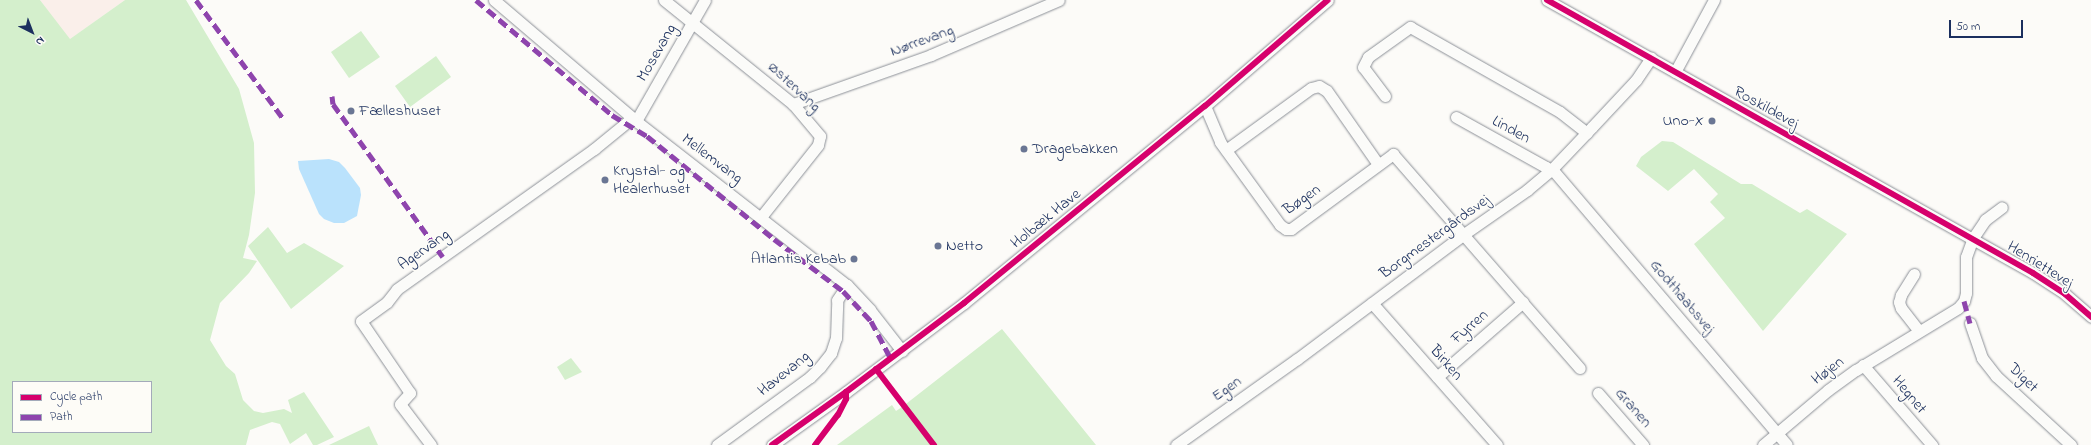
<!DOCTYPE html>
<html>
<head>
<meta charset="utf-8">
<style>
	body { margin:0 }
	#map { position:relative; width:2091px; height:445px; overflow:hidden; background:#fcfbf8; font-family:"Indie Flower",sans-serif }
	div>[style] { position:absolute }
	.built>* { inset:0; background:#faefea }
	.green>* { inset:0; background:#d4efcc }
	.water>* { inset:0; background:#bae2fc }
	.roads { filter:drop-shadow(0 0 1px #8c9097) drop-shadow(0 0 1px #8c9097) }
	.minor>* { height:11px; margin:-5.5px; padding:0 5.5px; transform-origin:5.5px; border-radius:5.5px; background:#fbfbf9 }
	.quiet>* { height:5px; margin-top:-2.5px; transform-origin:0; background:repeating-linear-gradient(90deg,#8e44ad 0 10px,transparent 0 15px) }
	.cycleway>* { height:6px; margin:-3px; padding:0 3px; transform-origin:3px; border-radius:3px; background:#d6006c }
	.dots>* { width:11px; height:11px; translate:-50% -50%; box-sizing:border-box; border:2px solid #fdfcf7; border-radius:50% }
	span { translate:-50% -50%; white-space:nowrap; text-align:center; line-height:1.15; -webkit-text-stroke:3px #fdfcf7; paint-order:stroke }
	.street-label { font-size:16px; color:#1b2f5e }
	.poi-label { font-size:16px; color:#1b2f5e }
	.left { translate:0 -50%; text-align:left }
	.right { translate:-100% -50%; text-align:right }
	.legend { position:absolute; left:12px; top:381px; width:140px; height:52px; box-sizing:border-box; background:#fdfcf7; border:1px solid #a3aaba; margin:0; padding:5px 7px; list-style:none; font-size:12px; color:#1b2f5e }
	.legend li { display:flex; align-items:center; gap:8px; height:20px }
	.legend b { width:20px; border:1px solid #a3aaba }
	.north { position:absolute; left:12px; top:12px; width:40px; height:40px; -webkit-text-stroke:3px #fdfcf7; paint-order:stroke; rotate:138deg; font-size:11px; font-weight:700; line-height:16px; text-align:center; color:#1b2f5e }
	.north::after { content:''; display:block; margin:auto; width:14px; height:18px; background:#1b2f5e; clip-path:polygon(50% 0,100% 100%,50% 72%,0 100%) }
	.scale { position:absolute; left:1949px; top:20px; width:74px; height:18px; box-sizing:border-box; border:2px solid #1b2f5e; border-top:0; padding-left:5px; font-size:12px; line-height:14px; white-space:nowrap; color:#1b2f5e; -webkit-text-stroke:3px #fdfcf7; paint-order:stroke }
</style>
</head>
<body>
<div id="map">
	<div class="built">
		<div style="clip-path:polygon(40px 0,125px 0,69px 40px)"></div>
	</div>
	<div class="green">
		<div style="clip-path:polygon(evenodd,0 0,40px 0,70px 39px,125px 0,186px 0,239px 89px,254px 143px,255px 193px,249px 235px,243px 258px,257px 261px,249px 273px,220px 303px,210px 340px,226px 366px,235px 374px,243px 400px,254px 411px,263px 413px,284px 409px,292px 413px,288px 400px,304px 392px,334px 437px,317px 445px,313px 445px,306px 433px,290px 444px,280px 424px,272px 422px,250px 430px,246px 445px,0 445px,0 0,13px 382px,151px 382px,151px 432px,13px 432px,13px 382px)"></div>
		<div style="clip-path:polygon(361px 31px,380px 57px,349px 78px,331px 52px)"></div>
		<div style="clip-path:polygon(436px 56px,451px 77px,410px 107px,395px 86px)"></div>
		<div style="clip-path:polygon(1662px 141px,1673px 142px,1741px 184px,1752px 184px,1800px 213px,1807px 209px,1847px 234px,1763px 331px,1694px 244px,1725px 218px,1710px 202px,1718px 194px,1694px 169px,1668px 191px,1636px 166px,1641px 157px)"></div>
		<div style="clip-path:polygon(268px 227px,287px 253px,304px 243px,344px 266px,291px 309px,248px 246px)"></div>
		<div style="clip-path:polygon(1002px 329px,1096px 445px,837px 445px,892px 405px,896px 411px,902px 407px)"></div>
		<div style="clip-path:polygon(571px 358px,582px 372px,565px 380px,557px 367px)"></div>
		<div style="clip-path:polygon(369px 426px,378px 445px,329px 445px)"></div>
	</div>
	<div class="water">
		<div style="clip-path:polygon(329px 159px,339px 162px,345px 168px,360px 188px,361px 195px,357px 216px,344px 223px,334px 223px,324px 219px,319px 214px,299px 169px,298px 161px)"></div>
	</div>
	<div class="roads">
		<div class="minor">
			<div style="left:494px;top:0;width:187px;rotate:40.4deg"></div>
			<div style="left:636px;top:121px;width:267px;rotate:37.9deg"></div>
			<div style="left:847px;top:285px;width:34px;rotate:47deg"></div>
			<div style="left:870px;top:310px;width:52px;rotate:52deg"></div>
			<div style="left:664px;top:0;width:166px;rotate:38.9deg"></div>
			<div style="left:793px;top:104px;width:42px;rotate:49.8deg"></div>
			<div style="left:820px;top:136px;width:9px;rotate:103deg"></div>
			<div style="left:818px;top:145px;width:92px;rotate:128.4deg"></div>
			<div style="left:1547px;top:0;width:557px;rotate:29.32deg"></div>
			<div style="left:2033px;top:273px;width:38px;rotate:33deg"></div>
			<div style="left:2065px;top:294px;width:35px;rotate:41deg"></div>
			<div style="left:1675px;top:72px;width:82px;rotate:-61.6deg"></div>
			<div style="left:1385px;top:96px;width:36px;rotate:-127deg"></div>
			<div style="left:1363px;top:67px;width:11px;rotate:-63deg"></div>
			<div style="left:1368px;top:57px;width:52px;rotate:-35.5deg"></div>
			<div style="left:1410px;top:27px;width:172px;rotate:29.5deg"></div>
			<div style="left:1560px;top:112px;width:34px;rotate:38deg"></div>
			<div style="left:793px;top:104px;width:146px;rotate:-19.5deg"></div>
			<div style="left:931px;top:55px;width:139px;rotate:-23.3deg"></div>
			<div style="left:1205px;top:106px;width:39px;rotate:67deg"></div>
			<div style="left:1220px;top:142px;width:102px;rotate:54.1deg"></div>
			<div style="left:1280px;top:225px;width:7px;rotate:34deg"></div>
			<div style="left:1286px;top:229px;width:5px"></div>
			<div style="left:1291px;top:229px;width:127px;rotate:-36.3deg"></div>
			<div style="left:1393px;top:154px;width:284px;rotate:48.9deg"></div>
			<div style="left:1456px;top:117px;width:103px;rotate:29.1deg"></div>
			<div style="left:1546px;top:167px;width:6px;rotate:45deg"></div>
			<div style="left:636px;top:121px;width:139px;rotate:-60.3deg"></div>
			<div style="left:1226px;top:150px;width:105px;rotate:-36.1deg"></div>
			<div style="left:1311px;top:88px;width:8px;rotate:-14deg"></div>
			<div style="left:1319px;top:86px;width:9px;rotate:32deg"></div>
			<div style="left:1327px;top:91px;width:89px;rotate:55.1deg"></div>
			<div style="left:1552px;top:169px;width:362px;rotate:49.6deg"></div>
			<div style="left:1914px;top:274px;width:25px;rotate:122deg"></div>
			<div style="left:1901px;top:295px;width:7px;rotate:106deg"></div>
			<div style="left:1899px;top:302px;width:6px;rotate:72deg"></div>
			<div style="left:1901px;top:308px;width:29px;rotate:52deg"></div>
			<div style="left:1372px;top:303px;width:189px;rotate:48.6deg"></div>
			<div style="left:1970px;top:323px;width:37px;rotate:71deg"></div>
			<div style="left:1982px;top:358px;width:23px;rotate:52deg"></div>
			<div style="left:1996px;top:376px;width:102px;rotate:42.6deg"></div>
			<div style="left:1863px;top:365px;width:106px;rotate:49.2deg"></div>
			<div style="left:1437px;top:377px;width:114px;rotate:-41.1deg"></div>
			<div style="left:1598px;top:393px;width:69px;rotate:49.1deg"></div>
			<div style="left:431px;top:445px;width:51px;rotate:-127.1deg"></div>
			<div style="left:400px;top:404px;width:15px;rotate:-48deg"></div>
			<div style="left:410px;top:393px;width:87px;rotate:-124.2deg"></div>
			<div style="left:361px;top:321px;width:32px;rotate:-36deg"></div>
			<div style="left:387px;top:302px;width:16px;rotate:-52deg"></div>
			<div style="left:397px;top:289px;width:242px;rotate:-35.4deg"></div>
			<div style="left:594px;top:149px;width:49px;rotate:-39.2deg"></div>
			<div style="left:717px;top:445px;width:115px;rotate:-36.2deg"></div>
			<div style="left:810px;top:377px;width:14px;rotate:-45deg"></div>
			<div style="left:820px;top:367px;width:18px;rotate:-52deg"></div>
			<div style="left:831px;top:353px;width:16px;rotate:-72deg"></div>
			<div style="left:836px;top:338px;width:38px;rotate:-88deg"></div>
			<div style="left:837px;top:300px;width:18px;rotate:-56deg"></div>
			<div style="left:772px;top:445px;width:91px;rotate:-35.6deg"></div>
			<div style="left:846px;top:392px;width:148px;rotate:-37deg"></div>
			<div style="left:964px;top:303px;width:311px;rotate:-39.3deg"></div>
			<div style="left:1205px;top:106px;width:162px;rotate:-40.8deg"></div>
			<div style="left:1176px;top:445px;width:148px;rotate:-35.4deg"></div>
			<div style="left:1297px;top:359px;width:209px;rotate:-36.8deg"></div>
			<div style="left:1464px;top:234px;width:77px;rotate:-34.9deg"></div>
			<div style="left:1527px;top:190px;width:33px;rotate:-40deg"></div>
			<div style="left:1552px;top:169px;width:58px;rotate:-46.4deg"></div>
			<div style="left:1592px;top:127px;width:64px;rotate:-46.9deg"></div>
			<div style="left:1636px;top:80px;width:27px;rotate:-56deg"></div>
			<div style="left:1763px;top:445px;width:85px;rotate:-40.2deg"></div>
			<div style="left:1828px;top:390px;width:34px;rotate:-36deg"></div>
			<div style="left:1856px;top:370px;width:119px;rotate:-31.3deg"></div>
			<div style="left:1958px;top:308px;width:9px;rotate:-49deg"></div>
			<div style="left:1964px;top:301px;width:8px;rotate:-76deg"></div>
			<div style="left:1966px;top:293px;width:36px;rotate:-90deg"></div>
			<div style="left:1966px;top:257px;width:20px;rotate:-70deg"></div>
			<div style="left:1973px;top:238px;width:22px;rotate:-56deg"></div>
			<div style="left:1985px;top:220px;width:21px;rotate:-37deg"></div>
		</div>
	</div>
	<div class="quiet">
		<div style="left:196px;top:0;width:149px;rotate:53.7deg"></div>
		<div style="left:476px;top:0;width:178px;rotate:40.2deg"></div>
		<div style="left:612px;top:115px;width:41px;rotate:31deg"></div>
		<div style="left:647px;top:136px;width:164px;rotate:39deg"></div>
		<div style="left:774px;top:239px;width:86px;rotate:37deg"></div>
		<div style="left:843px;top:291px;width:41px;rotate:47deg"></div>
		<div style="left:871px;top:321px;width:43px;rotate:62.2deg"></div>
		<div style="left:332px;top:96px;width:8px;rotate:83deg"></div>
		<div style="left:333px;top:104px;width:188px;rotate:54.3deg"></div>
		<div style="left:1964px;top:301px;width:23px;rotate:75deg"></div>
	</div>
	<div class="cycleway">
		<div style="left:1547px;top:0;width:557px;rotate:29.32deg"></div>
		<div style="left:2033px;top:273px;width:38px;rotate:33deg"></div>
		<div style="left:2065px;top:294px;width:35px;rotate:41deg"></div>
		<div style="left:876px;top:369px;width:96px;rotate:52.7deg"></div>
		<div style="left:772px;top:445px;width:91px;rotate:-35.6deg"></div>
		<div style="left:846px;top:392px;width:148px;rotate:-37deg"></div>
		<div style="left:964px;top:303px;width:311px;rotate:-39.3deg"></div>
		<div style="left:1205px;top:106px;width:162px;rotate:-40.8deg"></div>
		<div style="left:815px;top:445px;width:38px;rotate:-53deg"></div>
		<div style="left:838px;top:415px;width:18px;rotate:-63deg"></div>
		<div style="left:846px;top:399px;width:7px;rotate:-90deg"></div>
	</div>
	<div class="dots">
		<div style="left:351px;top:111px;background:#6a7694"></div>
		<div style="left:1712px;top:121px;background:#6a7694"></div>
		<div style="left:1024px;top:149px;background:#6a7694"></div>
		<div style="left:605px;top:180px;background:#6a7694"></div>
		<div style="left:938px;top:246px;background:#6a7694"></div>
		<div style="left:854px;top:259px;background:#6a7694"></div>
	</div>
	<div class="street-label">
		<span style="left:922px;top:41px;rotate:-20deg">Nørrevang</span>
		<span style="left:657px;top:53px;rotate:-60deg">Mosevang</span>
		<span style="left:794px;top:87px;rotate:43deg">Østervang</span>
		<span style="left:1766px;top:108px;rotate:29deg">Roskildevej</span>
		<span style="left:1511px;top:130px;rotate:29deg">Linden</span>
		<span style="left:712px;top:159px;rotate:37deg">Mellemvang</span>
		<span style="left:1302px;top:200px;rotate:-35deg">Bøgen</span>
		<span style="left:1046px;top:219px;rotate:-39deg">Holbæk Have</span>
		<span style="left:1435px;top:237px;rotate:-36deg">Borgmestergårdsvej</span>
		<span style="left:424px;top:250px;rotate:-35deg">Agervang</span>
		<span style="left:2040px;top:265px;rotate:32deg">Henriettevej</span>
		<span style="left:1682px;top:297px;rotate:50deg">Godthaabsvej</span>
		<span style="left:1470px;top:327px;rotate:-41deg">Fyrren</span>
		<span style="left:1446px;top:363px;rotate:49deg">Birken</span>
		<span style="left:1828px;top:371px;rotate:-37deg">Højen</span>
		<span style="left:784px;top:374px;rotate:-39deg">Havevang</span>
		<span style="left:2023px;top:378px;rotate:44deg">Diget</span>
		<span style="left:1227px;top:389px;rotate:-35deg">Egen</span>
		<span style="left:1909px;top:395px;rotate:50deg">Hegnet</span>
		<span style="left:1633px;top:408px;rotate:49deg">Granen</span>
	</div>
	<div class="poi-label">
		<span class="left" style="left:359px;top:111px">Fælleshuset</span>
		<span class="right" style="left:1704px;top:121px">Uno-X</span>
		<span class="left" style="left:1032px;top:149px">Dragebakken</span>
		<span class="left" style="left:613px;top:180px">Krystal- og<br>Healerhuset</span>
		<span class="left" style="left:946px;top:246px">Netto</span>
		<span class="right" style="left:846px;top:259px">Atlantis Kebab</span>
	</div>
	<ul class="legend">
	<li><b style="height:5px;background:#d6006c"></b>Cycle path</li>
	<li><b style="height:5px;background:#8e44ad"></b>Path</li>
	</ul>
	<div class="north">N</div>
	<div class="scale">50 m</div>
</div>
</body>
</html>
